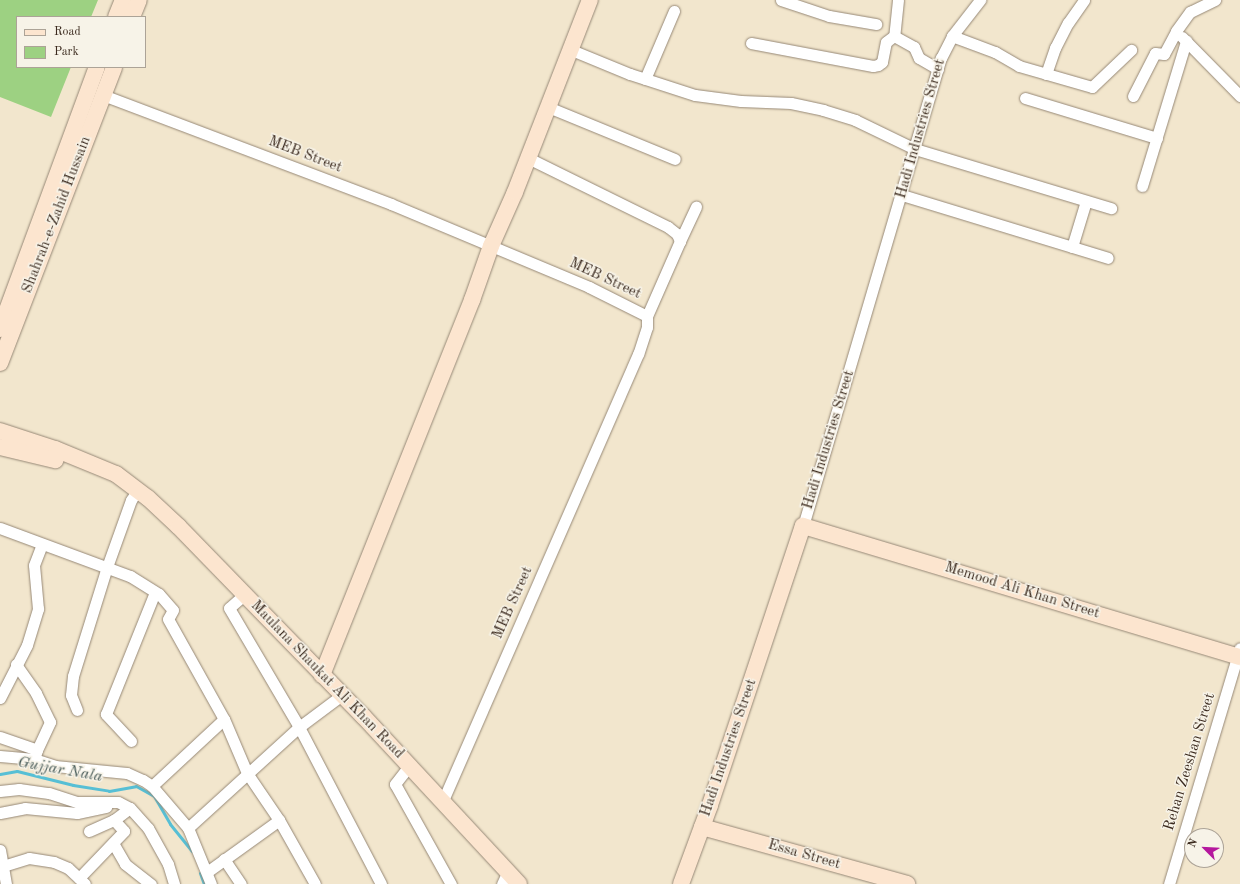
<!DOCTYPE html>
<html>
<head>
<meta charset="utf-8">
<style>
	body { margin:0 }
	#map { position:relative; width:1240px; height:884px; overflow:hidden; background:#f2e6cd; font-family:"Old Standard TT",serif }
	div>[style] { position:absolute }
	.green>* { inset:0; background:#9dd182 }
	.stream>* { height:3px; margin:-1.5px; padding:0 1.5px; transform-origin:1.5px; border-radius:1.5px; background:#57bfd5 }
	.roads { filter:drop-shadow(0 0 1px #968876) drop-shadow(0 0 1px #968876) }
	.street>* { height:11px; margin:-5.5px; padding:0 5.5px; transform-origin:5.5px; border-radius:5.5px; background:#fff }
	.secondary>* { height:16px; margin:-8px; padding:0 8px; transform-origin:8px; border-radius:8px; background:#fce5cf }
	span { translate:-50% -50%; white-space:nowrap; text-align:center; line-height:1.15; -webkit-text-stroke:3px #f7f3e8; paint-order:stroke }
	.street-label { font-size:15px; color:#3b2a1e }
	.water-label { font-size:16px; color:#435755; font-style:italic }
	.legend { position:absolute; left:16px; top:16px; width:130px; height:52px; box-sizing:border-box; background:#f7f3e8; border:1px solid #aca397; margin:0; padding:5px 7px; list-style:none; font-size:12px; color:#3b2a1e }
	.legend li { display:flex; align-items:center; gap:8px; height:20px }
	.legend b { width:20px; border:1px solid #aca397 }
	.north { position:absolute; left:1184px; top:828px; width:40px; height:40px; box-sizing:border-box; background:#f7f3e8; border:1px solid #aca397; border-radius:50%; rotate:294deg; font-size:11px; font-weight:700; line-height:16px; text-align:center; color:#3b2a1e }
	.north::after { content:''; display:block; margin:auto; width:14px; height:18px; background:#b5179e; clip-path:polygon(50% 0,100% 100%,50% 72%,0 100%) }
</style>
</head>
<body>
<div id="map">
	<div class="green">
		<div style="clip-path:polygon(0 0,98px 0,91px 17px,17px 17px,17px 67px,71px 67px,51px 117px,0 97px)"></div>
	</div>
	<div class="stream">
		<div style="left:0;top:774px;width:17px;rotate:-10deg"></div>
		<div style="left:17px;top:771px;width:58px;rotate:14deg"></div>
		<div style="left:73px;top:785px;width:36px;rotate:9deg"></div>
		<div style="left:109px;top:791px;width:27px;rotate:-10deg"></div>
		<div style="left:136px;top:786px;width:21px;rotate:29deg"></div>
		<div style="left:154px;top:796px;width:32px;rotate:60deg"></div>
		<div style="left:170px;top:824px;width:35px;rotate:51deg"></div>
		<div style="left:200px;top:873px;width:12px;rotate:70deg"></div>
	</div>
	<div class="roads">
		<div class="street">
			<div style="left:781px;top:0;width:51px;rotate:18.4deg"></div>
			<div style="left:829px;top:16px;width:48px;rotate:9.7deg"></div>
			<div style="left:898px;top:0;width:36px;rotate:96deg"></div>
			<div style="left:894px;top:36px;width:23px;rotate:29deg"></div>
			<div style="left:914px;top:47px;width:12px;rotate:66deg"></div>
			<div style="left:919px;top:58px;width:22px;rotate:30deg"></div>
			<div style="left:952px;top:36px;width:46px;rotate:20.4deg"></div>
			<div style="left:995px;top:52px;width:28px;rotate:30deg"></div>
			<div style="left:1019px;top:66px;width:76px;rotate:16deg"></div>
			<div style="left:1092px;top:87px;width:54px;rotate:-43.5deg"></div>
			<div style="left:1182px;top:37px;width:83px;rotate:45.5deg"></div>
			<div style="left:751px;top:43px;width:124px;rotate:10.7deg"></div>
			<div style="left:873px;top:66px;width:5px;rotate:-11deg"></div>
			<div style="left:878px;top:65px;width:5px;rotate:-37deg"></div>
			<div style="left:882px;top:62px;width:20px;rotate:-79deg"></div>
			<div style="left:886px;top:42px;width:10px;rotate:-37deg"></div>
			<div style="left:569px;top:49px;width:66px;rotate:22.3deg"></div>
			<div style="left:630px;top:74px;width:68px;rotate:17.9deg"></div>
			<div style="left:695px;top:95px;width:46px;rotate:7.4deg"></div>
			<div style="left:741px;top:101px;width:50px;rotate:2.3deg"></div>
			<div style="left:791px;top:103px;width:33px;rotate:12deg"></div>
			<div style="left:823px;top:110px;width:34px;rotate:17deg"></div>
			<div style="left:855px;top:120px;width:67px;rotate:25.8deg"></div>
			<div style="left:915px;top:149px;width:205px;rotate:16.8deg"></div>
			<div style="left:1046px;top:74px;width:28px;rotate:-71deg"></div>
			<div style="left:1055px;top:48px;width:28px;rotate:-63deg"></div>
			<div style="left:1068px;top:23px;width:28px;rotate:-55deg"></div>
			<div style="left:645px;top:79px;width:74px;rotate:-66.9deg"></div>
			<div style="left:103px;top:95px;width:308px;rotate:20.7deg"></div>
			<div style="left:391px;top:204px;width:215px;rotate:22.7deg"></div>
			<div style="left:589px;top:287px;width:65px;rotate:26.6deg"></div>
			<div style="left:647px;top:316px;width:11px;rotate:90deg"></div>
			<div style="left:647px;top:327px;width:28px;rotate:108deg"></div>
			<div style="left:638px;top:354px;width:488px;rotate:113.6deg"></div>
			<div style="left:1133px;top:96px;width:48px;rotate:-62.9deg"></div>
			<div style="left:1155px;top:53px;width:9px;rotate:6deg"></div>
			<div style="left:1164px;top:54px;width:26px;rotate:-62deg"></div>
			<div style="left:1176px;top:31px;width:24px;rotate:-54deg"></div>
			<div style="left:1190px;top:12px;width:28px;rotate:-26deg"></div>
			<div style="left:1025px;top:98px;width:138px;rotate:16.9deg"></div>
			<div style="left:548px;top:107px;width:137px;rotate:22.3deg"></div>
			<div style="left:528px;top:158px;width:156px;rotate:26.2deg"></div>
			<div style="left:668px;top:227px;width:11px;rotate:38deg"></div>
			<div style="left:677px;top:234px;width:8px;rotate:67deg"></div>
			<div style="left:680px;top:241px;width:82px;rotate:113.7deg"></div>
			<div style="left:1142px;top:186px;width:152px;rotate:-73.1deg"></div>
			<div style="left:902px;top:195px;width:215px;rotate:17deg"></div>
			<div style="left:680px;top:241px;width:38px;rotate:-65deg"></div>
			<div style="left:1072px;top:247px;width:48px;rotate:-73.1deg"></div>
			<div style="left:803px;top:526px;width:488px;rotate:-73.6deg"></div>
			<div style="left:941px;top:58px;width:25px;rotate:-63deg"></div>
			<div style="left:952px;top:36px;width:46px;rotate:-52.1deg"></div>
			<div style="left:0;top:528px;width:139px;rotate:20.3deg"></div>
			<div style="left:130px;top:576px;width:34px;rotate:32deg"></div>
			<div style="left:159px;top:594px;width:21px;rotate:49deg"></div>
			<div style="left:173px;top:610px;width:10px;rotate:119deg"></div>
			<div style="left:168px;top:619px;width:115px;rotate:60.8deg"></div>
			<div style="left:224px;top:719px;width:59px;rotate:66.9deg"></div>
			<div style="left:247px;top:773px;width:57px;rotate:55.8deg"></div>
			<div style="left:279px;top:820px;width:73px;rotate:60.6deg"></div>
			<div style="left:245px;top:594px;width:21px;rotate:139deg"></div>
			<div style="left:229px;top:608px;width:138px;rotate:59.5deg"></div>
			<div style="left:299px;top:727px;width:177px;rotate:62.4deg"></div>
			<div style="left:0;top:698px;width:59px;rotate:-63deg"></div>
			<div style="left:27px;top:645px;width:38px;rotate:-73deg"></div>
			<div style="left:38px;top:609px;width:44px;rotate:-95.2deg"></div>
			<div style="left:34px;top:565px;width:22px;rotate:-69deg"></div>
			<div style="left:77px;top:710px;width:16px;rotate:-112deg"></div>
			<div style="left:71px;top:695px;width:19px;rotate:-84deg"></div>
			<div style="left:73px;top:676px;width:114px;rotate:-72.7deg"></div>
			<div style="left:107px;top:567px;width:71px;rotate:-70.3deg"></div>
			<div style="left:131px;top:500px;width:11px;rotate:-56deg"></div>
			<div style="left:0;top:737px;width:39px;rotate:19deg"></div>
			<div style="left:37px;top:750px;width:31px;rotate:-65deg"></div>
			<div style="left:50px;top:722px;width:32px;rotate:-116deg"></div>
			<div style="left:36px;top:693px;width:35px;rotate:-125deg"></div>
			<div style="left:131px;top:741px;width:37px;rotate:-133deg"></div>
			<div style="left:106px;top:714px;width:131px;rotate:-68.1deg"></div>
			<div style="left:37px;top:750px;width:9px;rotate:108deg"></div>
			<div style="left:34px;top:759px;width:22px;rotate:18deg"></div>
			<div style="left:55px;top:766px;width:72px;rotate:5.6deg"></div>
			<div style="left:127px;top:773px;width:17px;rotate:24deg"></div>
			<div style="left:143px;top:780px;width:11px;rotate:34deg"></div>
			<div style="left:152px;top:786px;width:55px;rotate:49.4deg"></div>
			<div style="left:0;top:756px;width:34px;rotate:5deg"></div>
			<div style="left:409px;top:766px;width:23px;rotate:128deg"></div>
			<div style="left:395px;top:784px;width:115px;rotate:60.8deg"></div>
			<div style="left:152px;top:786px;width:98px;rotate:-42.9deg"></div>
			<div style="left:0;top:791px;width:19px;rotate:-6deg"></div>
			<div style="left:19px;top:789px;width:30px;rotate:8deg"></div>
			<div style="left:49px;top:793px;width:29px;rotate:18deg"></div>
			<div style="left:77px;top:802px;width:41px"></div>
			<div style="left:118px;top:802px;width:13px;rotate:27deg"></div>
			<div style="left:130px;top:808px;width:27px;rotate:48deg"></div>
			<div style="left:148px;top:828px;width:41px;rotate:60.9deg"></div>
			<div style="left:168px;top:864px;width:21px;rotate:73deg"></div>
			<div style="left:0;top:813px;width:25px;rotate:-11deg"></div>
			<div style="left:25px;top:808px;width:52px;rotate:5.5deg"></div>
			<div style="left:77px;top:813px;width:30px;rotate:-12deg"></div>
			<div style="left:89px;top:831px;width:27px;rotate:-24deg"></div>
			<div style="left:113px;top:843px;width:24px;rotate:60deg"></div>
			<div style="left:125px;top:864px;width:33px;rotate:38deg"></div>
			<div style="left:0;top:850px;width:35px;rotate:80deg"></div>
			<div style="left:224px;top:859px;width:30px;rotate:56deg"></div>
			<div style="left:3px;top:866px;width:27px;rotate:-17deg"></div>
			<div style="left:29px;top:858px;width:25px;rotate:9deg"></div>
			<div style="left:54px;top:862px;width:15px;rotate:23deg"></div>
			<div style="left:68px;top:868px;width:23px;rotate:43deg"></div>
			<div style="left:207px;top:872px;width:89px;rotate:-35.8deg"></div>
			<div style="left:79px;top:878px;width:65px;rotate:-46.2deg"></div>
			<div style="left:124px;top:831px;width:15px;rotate:-132deg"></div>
			<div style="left:114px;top:820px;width:20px;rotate:-37deg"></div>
			<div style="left:211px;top:884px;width:61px;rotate:-112.3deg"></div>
			<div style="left:188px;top:828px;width:150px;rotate:-42.3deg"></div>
			<div style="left:299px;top:727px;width:54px;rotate:-36.7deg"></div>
			<div style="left:502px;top:884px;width:14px;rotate:-65deg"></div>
			<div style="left:1169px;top:884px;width:246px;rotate:-73.3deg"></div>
		</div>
		<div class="secondary">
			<div style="left:116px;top:17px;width:18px;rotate:-68deg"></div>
			<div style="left:132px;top:17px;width:18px;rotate:-68deg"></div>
			<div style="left:0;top:329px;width:279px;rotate:-69.7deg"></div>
			<div style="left:0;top:363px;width:317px;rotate:-68.9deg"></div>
			<div style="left:0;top:431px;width:58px;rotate:18.1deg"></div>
			<div style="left:55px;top:449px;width:66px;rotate:22.3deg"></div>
			<div style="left:116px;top:474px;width:40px;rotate:37deg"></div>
			<div style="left:148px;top:498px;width:42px;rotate:43.1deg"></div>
			<div style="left:179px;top:527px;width:264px;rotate:45.8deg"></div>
			<div style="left:363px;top:716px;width:229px;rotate:47.1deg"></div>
			<div style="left:0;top:447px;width:57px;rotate:13.3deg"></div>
			<div style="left:322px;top:675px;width:404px;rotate:-68.2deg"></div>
			<div style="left:472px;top:300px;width:57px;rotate:-70.6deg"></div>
			<div style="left:491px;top:246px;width:59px;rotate:-66deg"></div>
			<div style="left:515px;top:192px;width:206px;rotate:-68.7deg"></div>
			<div style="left:702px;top:827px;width:213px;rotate:15.5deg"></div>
			<div style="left:681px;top:884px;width:84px;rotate:-69.8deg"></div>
			<div style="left:710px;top:805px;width:294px;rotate:-71.6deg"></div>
			<div style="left:803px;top:526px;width:456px;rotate:16.7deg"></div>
		</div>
	</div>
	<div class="street-label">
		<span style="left:921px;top:129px;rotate:-74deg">Hadi Industries Street</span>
		<span style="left:305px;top:155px;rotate:21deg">MEB Street</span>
		<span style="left:57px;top:215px;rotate:-69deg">Shahrah-e-Zahid Hussain</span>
		<span style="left:605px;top:279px;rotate:25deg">MEB Street</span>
		<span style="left:829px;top:440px;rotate:-73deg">Hadi Industries Street</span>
		<span style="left:1022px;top:591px;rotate:17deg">Memood Ali Khan Street</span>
		<span style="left:513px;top:603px;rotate:-66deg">MEB Street</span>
		<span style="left:327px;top:680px;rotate:46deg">Maulana Shaukat Ali Khan Road</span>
		<span style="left:729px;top:748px;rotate:-71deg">Hadi Industries Street</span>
		<span style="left:1190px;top:762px;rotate:-73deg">Rehan Zeeshan Street</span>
		<span style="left:804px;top:855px;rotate:16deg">Essa Street</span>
	</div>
	<div class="water-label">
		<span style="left:60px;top:770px;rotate:10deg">Gujjar Nala</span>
	</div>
	<ul class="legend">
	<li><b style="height:5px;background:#fce5cf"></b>Road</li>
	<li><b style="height:11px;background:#9dd182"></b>Park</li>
	</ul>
	<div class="north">N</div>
</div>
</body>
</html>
